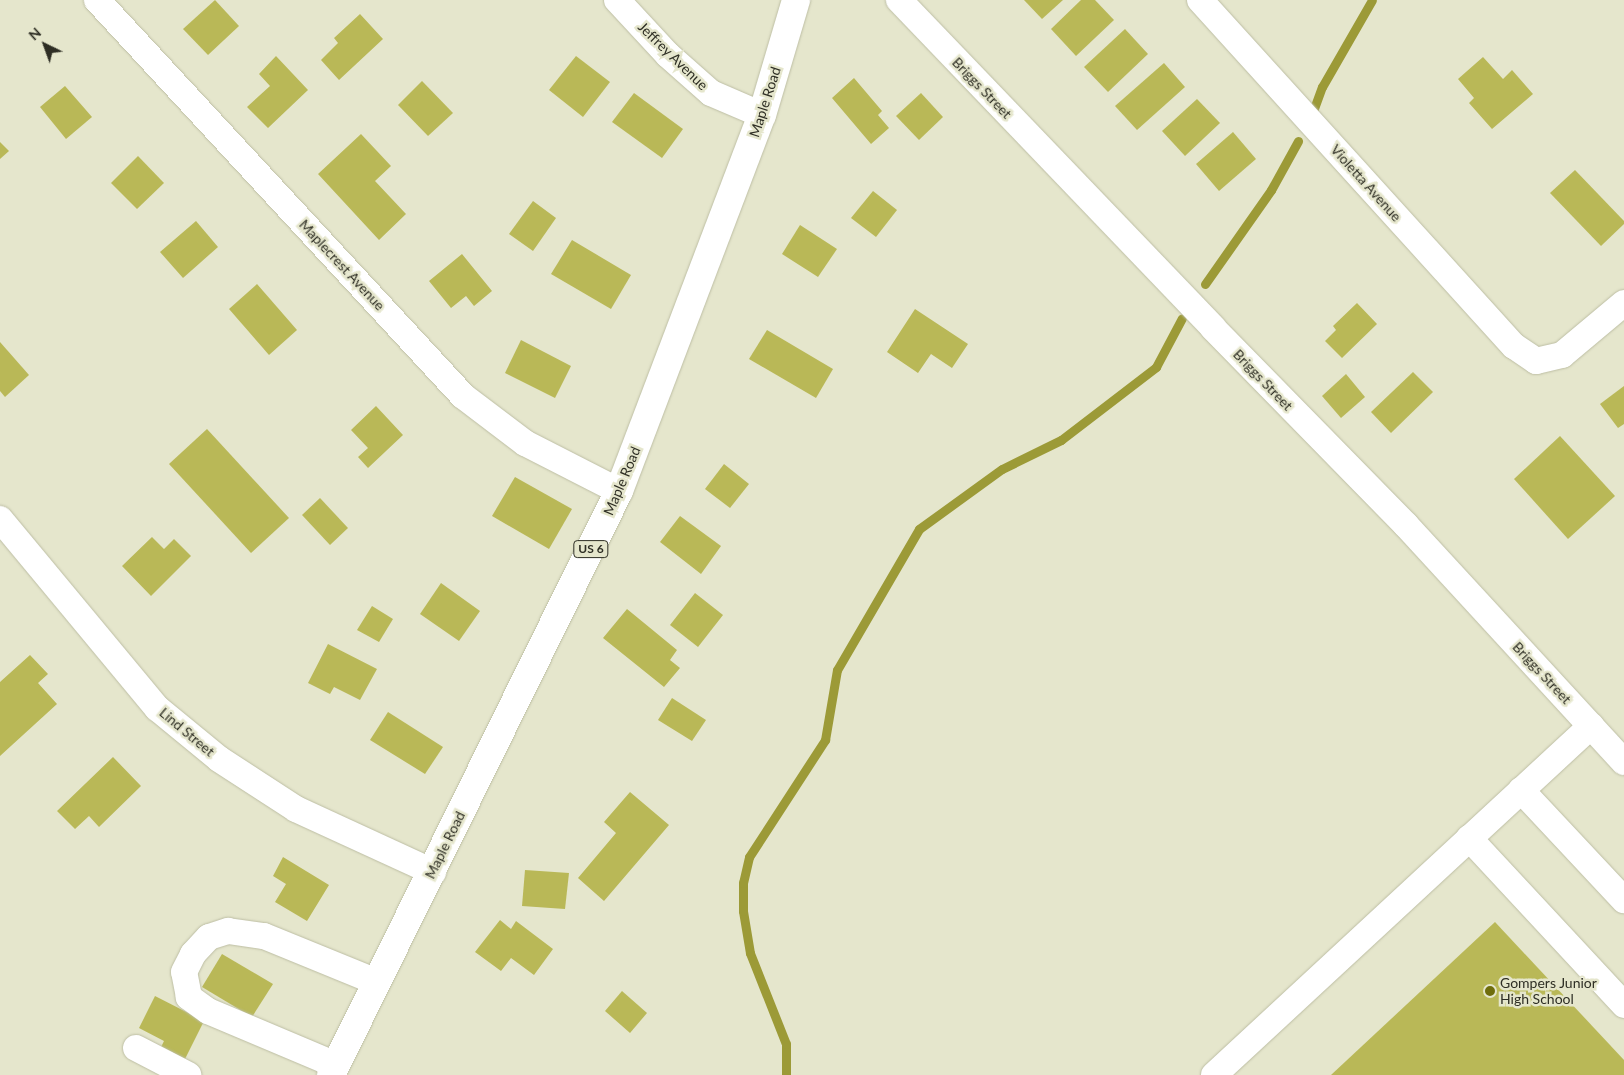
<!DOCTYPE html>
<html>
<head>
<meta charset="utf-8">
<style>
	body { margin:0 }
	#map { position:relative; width:1624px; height:1075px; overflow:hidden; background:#e5e6cc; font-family:Lato,sans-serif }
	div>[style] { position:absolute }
	.stream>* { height:9px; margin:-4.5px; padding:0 4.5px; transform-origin:4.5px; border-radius:4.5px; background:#9c9a37 }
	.building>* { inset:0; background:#b9b857 }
	.roads { filter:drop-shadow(0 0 1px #bdbea4) drop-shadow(0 0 1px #bdbea4) }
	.minor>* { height:26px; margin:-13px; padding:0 13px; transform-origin:13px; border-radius:13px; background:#fff }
	.major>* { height:28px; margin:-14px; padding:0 14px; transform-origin:14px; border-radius:14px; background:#fff }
	.dots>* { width:14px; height:14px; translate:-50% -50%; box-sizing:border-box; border:2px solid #e5e6cc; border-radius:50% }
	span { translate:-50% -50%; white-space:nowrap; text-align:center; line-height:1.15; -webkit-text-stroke:5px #e5e6cc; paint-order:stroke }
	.shield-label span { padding:1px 4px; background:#e5e6cc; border:1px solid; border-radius:4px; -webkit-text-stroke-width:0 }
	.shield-label { font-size:12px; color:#2e2e24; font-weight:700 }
	.street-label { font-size:14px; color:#2e2e24 }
	.poi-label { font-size:14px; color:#2e2e24 }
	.left { translate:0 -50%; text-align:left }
	.north { position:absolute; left:20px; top:20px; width:50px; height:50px; -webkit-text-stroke:4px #e5e6cc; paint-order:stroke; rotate:318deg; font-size:14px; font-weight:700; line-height:20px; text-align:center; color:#2e2e24 }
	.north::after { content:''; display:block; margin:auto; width:18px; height:22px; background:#2e2e24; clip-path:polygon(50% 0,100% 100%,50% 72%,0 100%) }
</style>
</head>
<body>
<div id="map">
	<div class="stream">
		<div style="left:1312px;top:114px;width:29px;rotate:-70deg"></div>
		<div style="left:1322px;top:87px;width:100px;rotate:-60.1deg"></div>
		<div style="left:1205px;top:284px;width:115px;rotate:-54.9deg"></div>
		<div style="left:1271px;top:190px;width:56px;rotate:-61.1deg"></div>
		<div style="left:786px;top:1075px;width:31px;rotate:-90deg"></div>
		<div style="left:786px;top:1044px;width:98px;rotate:-111.6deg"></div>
		<div style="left:750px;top:953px;width:43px;rotate:-99.5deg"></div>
		<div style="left:743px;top:911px;width:28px;rotate:-90deg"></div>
		<div style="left:743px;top:883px;width:27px;rotate:-77deg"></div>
		<div style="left:749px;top:857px;width:140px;rotate:-57deg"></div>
		<div style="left:825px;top:740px;width:71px;rotate:-80.3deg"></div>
		<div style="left:837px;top:670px;width:163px;rotate:-59.8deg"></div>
		<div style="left:919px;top:529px;width:102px;rotate:-35.9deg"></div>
		<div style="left:1002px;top:469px;width:66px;rotate:-26.2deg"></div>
		<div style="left:1061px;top:440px;width:120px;rotate:-37.5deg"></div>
		<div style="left:1156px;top:367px;width:55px;rotate:-62deg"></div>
	</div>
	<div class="building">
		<div style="clip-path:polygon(215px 0,239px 26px,208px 55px,183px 29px)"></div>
		<div style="clip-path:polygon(1024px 0,1063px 0,1042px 19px)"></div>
		<div style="clip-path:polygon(1081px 0,1095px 0,1114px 20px,1076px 56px,1051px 29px)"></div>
		<div style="clip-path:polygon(360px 14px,383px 39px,339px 80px,321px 60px,338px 43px,334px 38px)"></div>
		<div style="clip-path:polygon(1125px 29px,1148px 54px,1108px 92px,1084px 67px)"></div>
		<div style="clip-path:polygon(276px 56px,308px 90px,268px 128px,247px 107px,270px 86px,259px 74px)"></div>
		<div style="clip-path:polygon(576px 56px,610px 82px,583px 117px,549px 90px)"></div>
		<div style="clip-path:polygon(1483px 57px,1503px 79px,1512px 70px,1533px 94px,1492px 129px,1469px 103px,1474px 98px,1458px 79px)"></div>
		<div style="clip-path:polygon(1164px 63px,1185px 87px,1137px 130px,1115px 106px)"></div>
		<div style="clip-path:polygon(854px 78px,882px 111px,878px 115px,889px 128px,871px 144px,832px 98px)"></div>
		<div style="clip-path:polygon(422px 81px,453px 113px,428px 136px,398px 105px)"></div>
		<div style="clip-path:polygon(65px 86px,92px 117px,66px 139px,40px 107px)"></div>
		<div style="clip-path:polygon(634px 93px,683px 129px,662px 158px,612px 122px)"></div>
		<div style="clip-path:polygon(921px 93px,943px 117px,919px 140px,896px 116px)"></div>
		<div style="clip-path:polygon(1197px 99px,1220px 123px,1185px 156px,1162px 131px)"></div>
		<div style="clip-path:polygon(1233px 132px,1256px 159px,1219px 191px,1196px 164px)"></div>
		<div style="clip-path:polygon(361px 134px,391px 166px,375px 181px,406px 214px,379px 240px,318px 174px)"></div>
		<div style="clip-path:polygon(0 142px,9px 151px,0 159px)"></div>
		<div style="clip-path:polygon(138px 156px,164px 183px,137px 209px,111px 183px)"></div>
		<div style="clip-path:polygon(1575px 170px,1624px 221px,1624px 224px,1601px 246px,1550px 193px)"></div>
		<div style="clip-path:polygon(873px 191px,897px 210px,876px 237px,851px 218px)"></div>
		<div style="clip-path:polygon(533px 201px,556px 218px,533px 251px,509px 234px)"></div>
		<div style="clip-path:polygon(196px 221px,218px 247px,183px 278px,160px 252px)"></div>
		<div style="clip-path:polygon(800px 225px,837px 249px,818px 277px,782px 254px)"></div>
		<div style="clip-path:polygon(572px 240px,631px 275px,611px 309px,551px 274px)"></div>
		<div style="clip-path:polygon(462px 254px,492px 291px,474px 306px,466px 296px,451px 308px,429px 281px)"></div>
		<div style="clip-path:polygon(257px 284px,297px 330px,269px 355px,229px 309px)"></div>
		<div style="clip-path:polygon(1357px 303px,1377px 324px,1342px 358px,1325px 341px,1336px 330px,1333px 326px)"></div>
		<div style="clip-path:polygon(915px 309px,968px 344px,952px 368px,931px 354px,918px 373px,887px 352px)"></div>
		<div style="clip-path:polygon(767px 330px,833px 369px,816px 398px,749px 359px)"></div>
		<div style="clip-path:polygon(521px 340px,571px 366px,555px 398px,505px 373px)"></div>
		<div style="clip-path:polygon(0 342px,29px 375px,5px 397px,0 391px)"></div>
		<div style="clip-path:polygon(1413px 372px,1433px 392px,1391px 433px,1371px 412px)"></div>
		<div style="clip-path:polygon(1346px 374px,1365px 397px,1341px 418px,1322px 396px)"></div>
		<div style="clip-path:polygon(1624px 386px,1624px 424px,1618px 428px,1600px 404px)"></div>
		<div style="clip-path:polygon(376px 406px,403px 435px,368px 468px,358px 457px,368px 448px,351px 430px)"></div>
		<div style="clip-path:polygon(207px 429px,289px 518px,251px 553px,169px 464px)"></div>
		<div style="clip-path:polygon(1560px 436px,1615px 496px,1568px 539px,1514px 479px)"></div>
		<div style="clip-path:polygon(724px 464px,749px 484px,730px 508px,705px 489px)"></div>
		<div style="clip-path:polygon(515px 477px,572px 509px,549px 549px,492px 516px)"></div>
		<div style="clip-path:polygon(320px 498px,348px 528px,330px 545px,302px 515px)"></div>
		<div style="clip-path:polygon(680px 516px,721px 546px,701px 574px,660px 542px)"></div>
		<div style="clip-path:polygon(152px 537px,164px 549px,174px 539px,191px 556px,151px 596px,122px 566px)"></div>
		<div style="clip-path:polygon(441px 583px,480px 611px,459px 641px,420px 614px)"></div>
		<div style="clip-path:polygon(695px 593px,723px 615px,698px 647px,670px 625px)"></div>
		<div style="clip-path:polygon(372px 606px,393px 619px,379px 642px,357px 630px)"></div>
		<div style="clip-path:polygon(627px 609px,677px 650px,670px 660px,680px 668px,664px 687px,603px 638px)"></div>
		<div style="clip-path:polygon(328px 644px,377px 669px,360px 700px,334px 687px,330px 694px,308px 683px)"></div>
		<div style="clip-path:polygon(30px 655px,48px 674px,38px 683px,57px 704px,0 756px,0 682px)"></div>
		<div style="clip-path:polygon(672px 698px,706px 720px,692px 741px,658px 720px)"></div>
		<div style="clip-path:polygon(388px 712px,443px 747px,425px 774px,370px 740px)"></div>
		<div style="clip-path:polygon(113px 757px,141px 786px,99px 827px,89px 816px,75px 829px,57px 811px)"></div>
		<div style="clip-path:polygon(630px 792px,669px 825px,604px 901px,578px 878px,616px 833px,604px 822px)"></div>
		<div style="clip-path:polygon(283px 857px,329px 885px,307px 921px,275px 902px,286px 884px,273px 876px)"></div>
		<div style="clip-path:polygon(525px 870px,569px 873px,565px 909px,522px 906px)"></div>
		<div style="clip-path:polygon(500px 920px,511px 929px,516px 921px,553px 949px,534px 975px,511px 958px,501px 971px,475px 952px)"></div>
		<div style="clip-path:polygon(1495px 922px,1624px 1060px,1624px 1075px,1331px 1075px)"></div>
		<div style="clip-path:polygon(222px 954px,273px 984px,252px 1017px,202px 987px)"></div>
		<div style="clip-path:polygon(622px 991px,647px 1013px,630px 1033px,605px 1011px)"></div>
		<div style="clip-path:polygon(155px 996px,204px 1021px,185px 1059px,161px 1047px,164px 1041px,139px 1028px)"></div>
	</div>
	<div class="roads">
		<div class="minor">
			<div style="left:97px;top:0;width:539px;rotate:47.25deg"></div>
			<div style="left:463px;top:396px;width:78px;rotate:37.2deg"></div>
			<div style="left:525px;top:443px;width:106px;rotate:27.1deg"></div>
			<div style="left:617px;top:0;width:75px;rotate:47.2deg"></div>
			<div style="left:668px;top:55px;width:57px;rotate:41.5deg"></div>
			<div style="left:711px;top:93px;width:56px;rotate:23.3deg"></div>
			<div style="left:899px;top:0;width:454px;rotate:46.2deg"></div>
			<div style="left:1213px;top:328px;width:276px;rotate:45.6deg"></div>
			<div style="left:1406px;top:525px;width:322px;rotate:47.4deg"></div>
			<div style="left:1200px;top:0;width:467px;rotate:47.8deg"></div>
			<div style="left:1514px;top:346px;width:27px;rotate:34deg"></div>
			<div style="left:1536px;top:361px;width:27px;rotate:-13deg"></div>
			<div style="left:1562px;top:355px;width:81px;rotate:-40deg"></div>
			<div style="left:0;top:519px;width:246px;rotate:50.3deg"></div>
			<div style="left:157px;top:708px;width:80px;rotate:39.4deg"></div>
			<div style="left:219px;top:759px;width:92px;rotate:33deg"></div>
			<div style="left:296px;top:809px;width:151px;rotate:24.7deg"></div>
			<div style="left:1521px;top:790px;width:151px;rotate:46.9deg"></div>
			<div style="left:1469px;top:838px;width:228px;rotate:47.1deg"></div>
			<div style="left:136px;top:1048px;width:59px;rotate:27.4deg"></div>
			<div style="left:336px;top:1065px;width:139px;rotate:-157.1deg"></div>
			<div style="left:208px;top:1011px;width:24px;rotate:-144deg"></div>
			<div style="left:189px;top:997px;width:25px;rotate:-101deg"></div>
			<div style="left:184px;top:972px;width:20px;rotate:-63deg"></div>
			<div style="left:193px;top:954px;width:23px;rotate:-47deg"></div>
			<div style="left:209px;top:937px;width:20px;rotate:-18deg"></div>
			<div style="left:228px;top:931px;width:36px;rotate:8deg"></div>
			<div style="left:264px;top:936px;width:122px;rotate:22.2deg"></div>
			<div style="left:1214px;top:1075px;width:514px;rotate:-42.79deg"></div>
		</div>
		<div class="major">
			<div style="left:331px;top:1075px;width:651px;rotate:-63.75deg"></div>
			<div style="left:619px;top:491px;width:402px;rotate:-69.2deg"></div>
			<div style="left:762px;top:115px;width:120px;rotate:-73.5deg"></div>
		</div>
	</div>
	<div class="dots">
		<div style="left:1490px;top:991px;background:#6f6d0c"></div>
	</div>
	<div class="shield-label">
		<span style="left:591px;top:549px">US 6</span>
	</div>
	<div class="street-label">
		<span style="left:673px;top:56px;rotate:44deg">Jeffrey Avenue</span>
		<span style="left:982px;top:88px;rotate:46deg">Briggs Street</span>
		<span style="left:765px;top:102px;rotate:-72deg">Maple Road</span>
		<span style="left:1366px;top:183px;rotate:48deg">Violetta Avenue</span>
		<span style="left:342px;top:265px;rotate:47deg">Maplecrest Avenue</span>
		<span style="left:1263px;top:380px;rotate:46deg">Briggs Street</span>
		<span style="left:622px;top:481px;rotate:-67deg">Maple Road</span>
		<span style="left:1542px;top:673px;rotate:47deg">Briggs Street</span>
		<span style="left:187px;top:732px;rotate:40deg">Lind Street</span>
		<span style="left:445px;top:845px;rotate:-64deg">Maple Road</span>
	</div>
	<div class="poi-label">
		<span class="left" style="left:1500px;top:991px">Gompers Junior<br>High School</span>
	</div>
	<div class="north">N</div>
</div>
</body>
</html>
